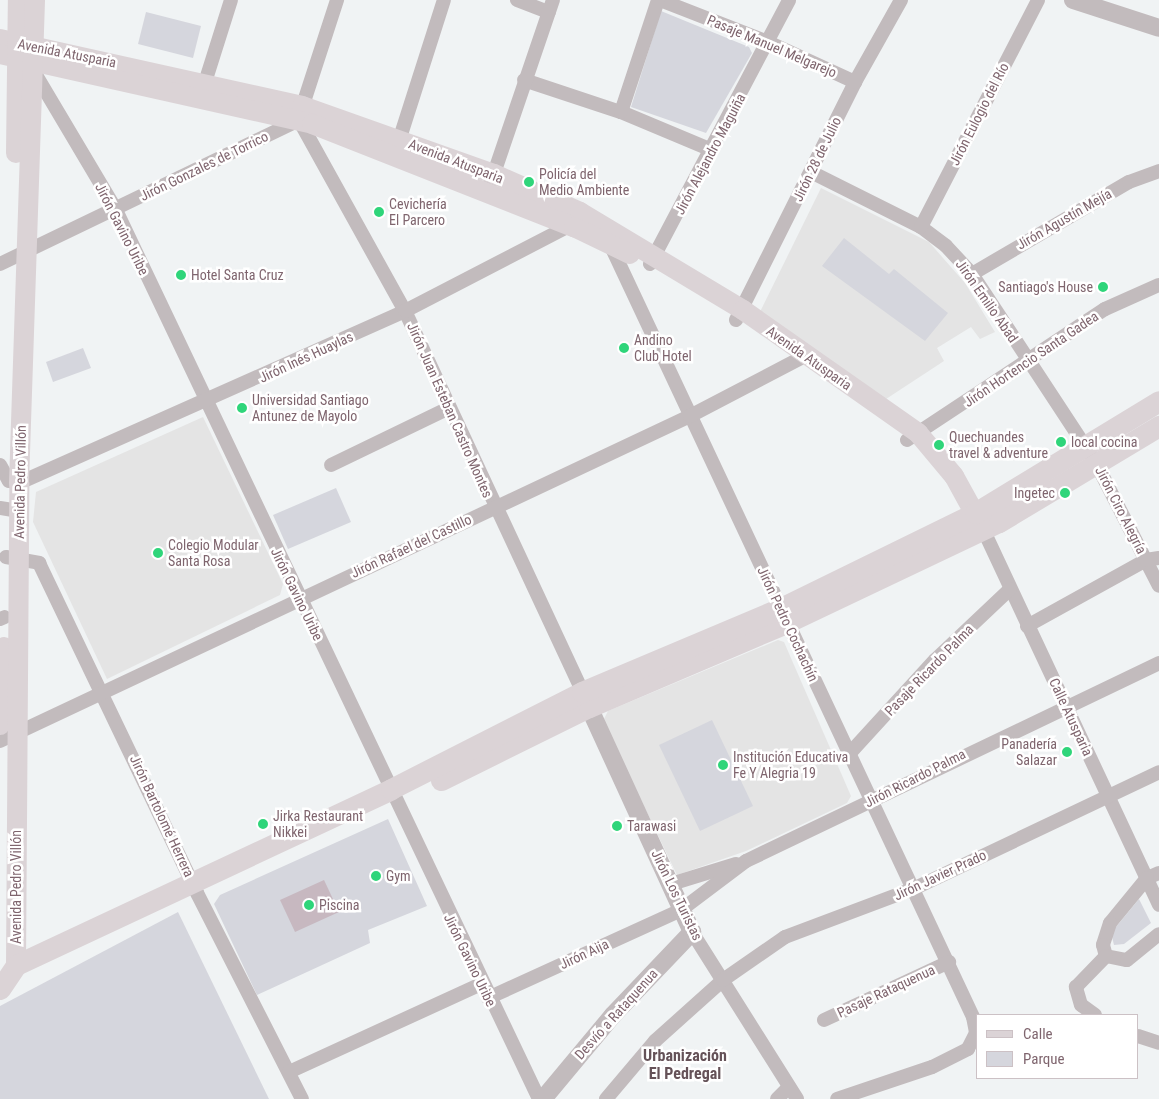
<!DOCTYPE html>
<html>
<head>
<meta charset="utf-8">
<style>
	body { margin:0 }
	#map { position:relative; width:1159px; height:1099px; overflow:hidden; background:#f0f3f4; font-family:"Roboto Condensed",sans-serif }
	div>[style] { position:absolute }
	.built>* { inset:0; background:#e4e4e4 }
	.green>* { inset:0; background:#d5d6dd }
	.water>* { inset:0; background:#c7b8c0 }
	.minor>* { height:14px; margin:-7px; padding:0 7px; transform-origin:7px; border-radius:7px; background:#c2bbbd }
	.tertiary>* { height:18px; margin:-9px; padding:0 9px; transform-origin:9px; border-radius:9px; background:#c2bbbd }
	.secondary>* { height:20px; margin:-10px; padding:0 10px; transform-origin:10px; border-radius:10px; background:#dbd3d6 }
	.primary>* { height:21px; margin:-10.5px; padding:0 10.5px; transform-origin:10.5px; border-radius:10.5px; background:#dbd3d6 }
	.dots>* { width:14px; height:14px; translate:-50% -50%; box-sizing:border-box; border:2px solid #fff; border-radius:50% }
	span { translate:-50% -50%; white-space:nowrap; text-align:center; line-height:1.15; -webkit-text-stroke:5px #fff; paint-order:stroke }
	.street-label { font-size:14px; color:#7f656e }
	.poi-label { font-size:14px; color:#7f656e }
	.left { translate:0 -50%; text-align:left }
	.right { translate:-100% -50%; text-align:right }
	.quarter-label { font-size:16px; color:#655258; font-weight:700 }
	.legend { position:absolute; left:976px; top:1014px; width:162px; height:65px; box-sizing:border-box; background:#fff; border:1px solid #ccc1c5; margin:0; padding:6px 9px; list-style:none; font-size:15px; color:#7f656e }
	.legend li { display:flex; align-items:center; gap:10px; height:25px }
	.legend b { width:25px; border:1px solid #ccc1c5 }
</style>
</head>
<body>
<div id="map">
	<div class="built">
		<div style="clip-path:polygon(821px 188px,929px 242px,965px 283px,995px 332px,980px 339px,971px 327px,937px 348px,944px 361px,883px 401px,758px 316px)"></div>
		<div style="clip-path:polygon(203px 417px,283px 584px,280px 595px,107px 679px,33px 522px,36px 492px)"></div>
		<div style="clip-path:polygon(778px 640px,784px 642px,851px 796px,847px 803px,746px 851px,677px 875px,603px 721px,608px 711px)"></div>
	</div>
	<div class="green">
		<div style="clip-path:polygon(661px 11px,749px 47px,752px 53px,706px 133px,631px 107px)"></div>
		<div style="clip-path:polygon(146px 12px,201px 26px,193px 58px,138px 44px)"></div>
		<div style="clip-path:polygon(844px 238px,889px 274px,894px 269px,948px 313px,925px 341px,822px 266px)"></div>
		<div style="clip-path:polygon(83px 348px,91px 368px,53px 382px,46px 362px)"></div>
		<div style="clip-path:polygon(336px 488px,351px 522px,288px 549px,273px 515px)"></div>
		<div style="clip-path:polygon(712px 720px,753px 806px,700px 831px,659px 745px)"></div>
		<div style="clip-path:polygon(388px 819px,427px 906px,368px 930px,370px 943px,257px 995px,214px 904px,220px 895px)"></div>
		<div style="clip-path:polygon(1139px 899px,1151px 923px,1124px 944px,1114px 945px,1111px 933px)"></div>
		<div style="clip-path:polygon(178px 912px,269px 1099px,0 1099px,0 1006px)"></div>
	</div>
	<div class="water">
		<div style="clip-path:polygon(324px 880px,339px 912px,295px 932px,280px 900px)"></div>
	</div>
	<div class="minor">
		<div style="left:517px;top:0;width:34px;rotate:21deg"></div>
		<div style="left:660px;top:0;width:116px;rotate:21.3deg"></div>
		<div style="left:768px;top:42px;width:96px;rotate:24.7deg"></div>
		<div style="left:33px;top:70px;width:161px;rotate:59.3deg"></div>
		<div style="left:115px;top:208px;width:987px;rotate:64.55deg"></div>
		<div style="left:524px;top:80px;width:102px;rotate:18.3deg"></div>
		<div style="left:621px;top:112px;width:99px;rotate:22.7deg"></div>
		<div style="left:202px;top:92px;width:96px;rotate:-72.5deg"></div>
		<div style="left:621px;top:112px;width:118px;rotate:-71.7deg"></div>
		<div style="left:300px;top:114px;width:120px;rotate:-72deg"></div>
		<div style="left:299px;top:120px;width:218px;rotate:61deg"></div>
		<div style="left:405px;top:311px;width:428px;rotate:65deg"></div>
		<div style="left:397px;top:147px;width:154px;rotate:-72.3deg"></div>
		<div style="left:811px;top:172px;width:123px;rotate:26.6deg"></div>
		<div style="left:921px;top:227px;width:31px;rotate:37deg"></div>
		<div style="left:946px;top:246px;width:38px;rotate:47deg"></div>
		<div style="left:972px;top:274px;width:224px;rotate:56.7deg"></div>
		<div style="left:1095px;top:461px;width:140px;rotate:62.9deg"></div>
		<div style="left:491px;top:182px;width:192px;rotate:-71.2deg"></div>
		<div style="left:921px;top:227px;width:255px;rotate:-62.7deg"></div>
		<div style="left:609px;top:242px;width:856px;rotate:64.84deg"></div>
		<div style="left:973px;top:1017px;width:16px;rotate:79deg"></div>
		<div style="left:976px;top:1033px;width:18px;rotate:117deg"></div>
		<div style="left:968px;top:1049px;width:40px;rotate:153.4deg"></div>
		<div style="left:932px;top:1067px;width:100px;rotate:161.4deg"></div>
		<div style="left:0;top:264px;width:332px;rotate:-25.7deg"></div>
		<div style="left:650px;top:264px;width:298px;rotate:-62.2deg"></div>
		<div style="left:972px;top:274px;width:182px;rotate:-30.4deg"></div>
		<div style="left:1129px;top:182px;width:32px;rotate:-20deg"></div>
		<div style="left:736px;top:320px;width:266px;rotate:-63.4deg"></div>
		<div style="left:855px;top:82px;width:94px;rotate:-60.7deg"></div>
		<div style="left:907px;top:440px;width:237px;rotate:-33.5deg"></div>
		<div style="left:1105px;top:309px;width:59px;rotate:-24deg"></div>
		<div style="left:0;top:465px;width:18px;rotate:61deg"></div>
		<div style="left:9px;top:481px;width:10px;rotate:11deg"></div>
		<div style="left:19px;top:483px;width:423px;rotate:-24deg"></div>
		<div style="left:405px;top:311px;width:191px;rotate:-27.4deg"></div>
		<div style="left:331px;top:465px;width:129px;rotate:-25.8deg"></div>
		<div style="left:0;top:508px;width:19px;rotate:9deg"></div>
		<div style="left:983px;top:529px;width:415px;rotate:64.9deg"></div>
		<div style="left:6px;top:557px;width:34px;rotate:10deg"></div>
		<div style="left:39px;top:563px;width:366px;rotate:64.4deg"></div>
		<div style="left:197px;top:893px;width:231px;rotate:63deg"></div>
		<div style="left:0;top:619px;width:5px;rotate:-22deg"></div>
		<div style="left:1027px;top:626px;width:136px;rotate:-29deg"></div>
		<div style="left:1146px;top:560px;width:13px;rotate:-9deg"></div>
		<div style="left:0;top:741px;width:763px;rotate:-25.22deg"></div>
		<div style="left:690px;top:416px;width:130px;rotate:-27.6deg"></div>
		<div style="left:850px;top:753px;width:126px;rotate:-47.6deg"></div>
		<div style="left:935px;top:660px;width:103px;rotate:-43.4deg"></div>
		<div style="left:1159px;top:873px;width:13px;rotate:157deg"></div>
		<div style="left:1147px;top:878px;width:58px;rotate:129.4deg"></div>
		<div style="left:1110px;top:923px;width:23px;rotate:108deg"></div>
		<div style="left:1103px;top:945px;width:11px;rotate:75deg"></div>
		<div style="left:1106px;top:956px;width:21px;rotate:11deg"></div>
		<div style="left:1127px;top:960px;width:41px;rotate:-39.1deg"></div>
		<div style="left:671px;top:884px;width:68px;rotate:-17.1deg"></div>
		<div style="left:692px;top:932px;width:197px;rotate:57.8deg"></div>
		<div style="left:488px;top:998px;width:212px;rotate:-24.5deg"></div>
		<div style="left:681px;top:910px;width:81px;rotate:-37deg"></div>
		<div style="left:746px;top:861px;width:458px;rotate:-25.6deg"></div>
		<div style="left:1095px;top:1015px;width:17px;rotate:-144deg"></div>
		<div style="left:1081px;top:1005px;width:19px;rotate:-106deg"></div>
		<div style="left:1076px;top:987px;width:43px;rotate:-45.9deg"></div>
		<div style="left:824px;top:1020px;width:138px;rotate:-24.9deg"></div>
		<div style="left:1138px;top:1036px;width:22px;rotate:18deg"></div>
		<div style="left:289px;top:1072px;width:211px;rotate:-24.6deg"></div>
		<div style="left:606px;top:1099px;width:76px;rotate:-49.8deg"></div>
		<div style="left:655px;top:1041px;width:91px;rotate:-41.9deg"></div>
		<div style="left:723px;top:980px;width:75px;rotate:-34.7deg"></div>
		<div style="left:785px;top:937px;width:137px;rotate:-20.6deg"></div>
		<div style="left:913px;top:889px;width:272px;rotate:-25.4deg"></div>
		<div style="left:777px;top:1099px;width:17px;rotate:-45deg"></div>
	</div>
	<div class="tertiary">
		<div style="left:1073px;top:0;width:90px;rotate:18deg"></div>
		<div style="left:543px;top:1099px;width:109px;rotate:-50.2deg"></div>
		<div style="left:613px;top:1015px;width:115px;rotate:-46.4deg"></div>
		<div style="left:692px;top:932px;width:247px;rotate:-114.6deg"></div>
	</div>
	<div class="secondary">
		<div style="left:0;top:39px;width:309px;rotate:12.5deg"></div>
		<div style="left:302px;top:106px;width:204px;rotate:19.5deg"></div>
		<div style="left:494px;top:174px;width:94px;rotate:23.8deg"></div>
		<div style="left:580px;top:212px;width:190px;rotate:31deg"></div>
		<div style="left:743px;top:310px;width:214px;rotate:35.1deg"></div>
		<div style="left:918px;top:433px;width:56px;rotate:50.1deg"></div>
		<div style="left:954px;top:476px;width:58px;rotate:61.2deg"></div>
		<div style="left:0;top:54px;width:320px;rotate:12.6deg"></div>
		<div style="left:312px;top:124px;width:282px;rotate:21.5deg"></div>
		<div style="left:574px;top:227px;width:62px;rotate:25.7deg"></div>
		<div style="left:16px;top:153px;width:153px;rotate:-89.3deg"></div>
		<div style="left:0;top:725px;width:78px;rotate:-87.1deg"></div>
		<div style="left:16px;top:965px;width:482px;rotate:-89.6deg"></div>
		<div style="left:19px;top:483px;width:483px;rotate:-88.1deg"></div>
	</div>
	<div class="primary">
		<div style="left:441px;top:780px;width:165px;rotate:-26.3deg"></div>
		<div style="left:589px;top:707px;width:216px;rotate:-23.1deg"></div>
		<div style="left:788px;top:622px;width:233px;rotate:-25.4deg"></div>
		<div style="left:999px;top:522px;width:187px;rotate:-31deg"></div>
		<div style="left:0;top:989px;width:29px;rotate:-56deg"></div>
		<div style="left:16px;top:965px;width:414px;rotate:-25.1deg"></div>
		<div style="left:391px;top:789px;width:214px;rotate:-26.9deg"></div>
		<div style="left:582px;top:692px;width:216px;rotate:-22.9deg"></div>
		<div style="left:781px;top:608px;width:216px;rotate:-26.1deg"></div>
		<div style="left:975px;top:513px;width:215px;rotate:-31.3deg"></div>
	</div>
	<div class="dots">
		<div style="left:529px;top:182px;background:#2fd57a"></div>
		<div style="left:379px;top:212px;background:#2fd57a"></div>
		<div style="left:181px;top:275px;background:#2fd57a"></div>
		<div style="left:1103px;top:287px;background:#2fd57a"></div>
		<div style="left:624px;top:348px;background:#2fd57a"></div>
		<div style="left:242px;top:408px;background:#2fd57a"></div>
		<div style="left:1061px;top:442px;background:#2fd57a"></div>
		<div style="left:939px;top:445px;background:#2fd57a"></div>
		<div style="left:1065px;top:493px;background:#2fd57a"></div>
		<div style="left:158px;top:553px;background:#2fd57a"></div>
		<div style="left:1067px;top:752px;background:#2fd57a"></div>
		<div style="left:723px;top:765px;background:#2fd57a"></div>
		<div style="left:263px;top:824px;background:#2fd57a"></div>
		<div style="left:617px;top:826px;background:#2fd57a"></div>
		<div style="left:376px;top:876px;background:#2fd57a"></div>
		<div style="left:309px;top:905px;background:#2fd57a"></div>
	</div>
	<div class="street-label">
		<span style="left:772px;top:46px;rotate:23deg">Pasaje Manuel Melgarejo</span>
		<span style="left:67px;top:53px;rotate:11deg">Avenida Atusparia</span>
		<span style="left:979px;top:114px;rotate:-63deg">Jirón Eulogio del Río</span>
		<span style="left:710px;top:154px;rotate:-62deg">Jirón Alejandro Maguiña</span>
		<span style="left:817px;top:159px;rotate:-64deg">Jirón 28 de Julio</span>
		<span style="left:456px;top:161px;rotate:21deg">Avenida Atusparia</span>
		<span style="left:204px;top:166px;rotate:-26deg">Jirón Gonzales de Torrico</span>
		<span style="left:1064px;top:219px;rotate:-30deg">Jirón Agustín Mejía</span>
		<span style="left:122px;top:229px;rotate:63deg">Jirón Gavino Uribe</span>
		<span style="left:987px;top:301px;rotate:55deg">Jirón Emilio Abad</span>
		<span style="left:306px;top:357px;rotate:-25deg">Jirón Inés Huaylas</span>
		<span style="left:809px;top:358px;rotate:35deg">Avenida Atusparia</span>
		<span style="left:1031px;top:359px;rotate:-34deg">Jirón Hortencio Santa Gadea</span>
		<span style="left:450px;top:410px;rotate:66deg">Jirón Juan Esteban Castro Montes</span>
		<span style="left:20px;top:482px;rotate:-89deg">Avenida Pedro Villón</span>
		<span style="left:1121px;top:510px;rotate:63deg">Jirón Ciro Alegría</span>
		<span style="left:411px;top:546px;rotate:-25deg">Jirón Rafael del Castillo</span>
		<span style="left:297px;top:594px;rotate:64deg">Jirón Gavino Uribe</span>
		<span style="left:788px;top:624px;rotate:65deg">Jirón Pedro Cochachín</span>
		<span style="left:929px;top:670px;rotate:-46deg">Pasaje Ricardo Palma</span>
		<span style="left:1071px;top:717px;rotate:65deg">Calle Atusparia</span>
		<span style="left:915px;top:778px;rotate:-27deg">Jirón Ricardo Palma</span>
		<span style="left:162px;top:816px;rotate:65deg">Jirón Bartolomé Herrera</span>
		<span style="left:940px;top:875px;rotate:-25deg">Jirón Javier Prado</span>
		<span style="left:16px;top:887px;rotate:-90deg">Avenida Pedro Villón</span>
		<span style="left:677px;top:895px;rotate:64deg">Jirón Los Turistas</span>
		<span style="left:584px;top:954px;rotate:-25deg">Jirón Aija</span>
		<span style="left:470px;top:960px;rotate:64deg">Jirón Gavino Uribe</span>
		<span style="left:886px;top:991px;rotate:-25deg">Pasaje Rataquenua</span>
		<span style="left:616px;top:1014px;rotate:-48deg">Desvío a Rataquenua</span>
	</div>
	<div class="poi-label">
		<span class="left" style="left:539px;top:182px">Policía del<br>Medio Ambiente</span>
		<span class="left" style="left:389px;top:212px">Cevichería<br>El Parcero</span>
		<span class="left" style="left:191px;top:275px">Hotel Santa Cruz</span>
		<span class="right" style="left:1093px;top:287px">Santiago's House</span>
		<span class="left" style="left:634px;top:348px">Andino<br>Club Hotel</span>
		<span class="left" style="left:252px;top:408px">Universidad Santiago<br>Antunez de Mayolo</span>
		<span class="left" style="left:949px;top:445px">Quechuandes<br>travel &amp; adventure</span>
		<span class="left" style="left:1071px;top:442px">local cocina</span>
		<span class="right" style="left:1055px;top:493px">Ingetec</span>
		<span class="left" style="left:168px;top:553px">Colegio Modular<br>Santa Rosa</span>
		<span class="right" style="left:1057px;top:752px">Panadería<br>Salazar</span>
		<span class="left" style="left:733px;top:765px">Institución Educativa<br>Fe Y Alegria 19</span>
		<span class="left" style="left:273px;top:824px">Jirka Restaurant<br>Nikkei</span>
		<span class="left" style="left:627px;top:826px">Tarawasi</span>
		<span class="left" style="left:386px;top:876px">Gym</span>
		<span class="left" style="left:319px;top:905px">Piscina</span>
	</div>
	<div class="quarter-label">
		<span style="left:685px;top:1065px">Urbanización<br>El Pedregal</span>
	</div>
	<ul class="legend">
	<li><b style="height:6px;background:#dbd3d6"></b>Calle</li>
	<li><b style="height:14px;background:#d5d6dd"></b>Parque</li>
	</ul>
</div>
</body>
</html>
